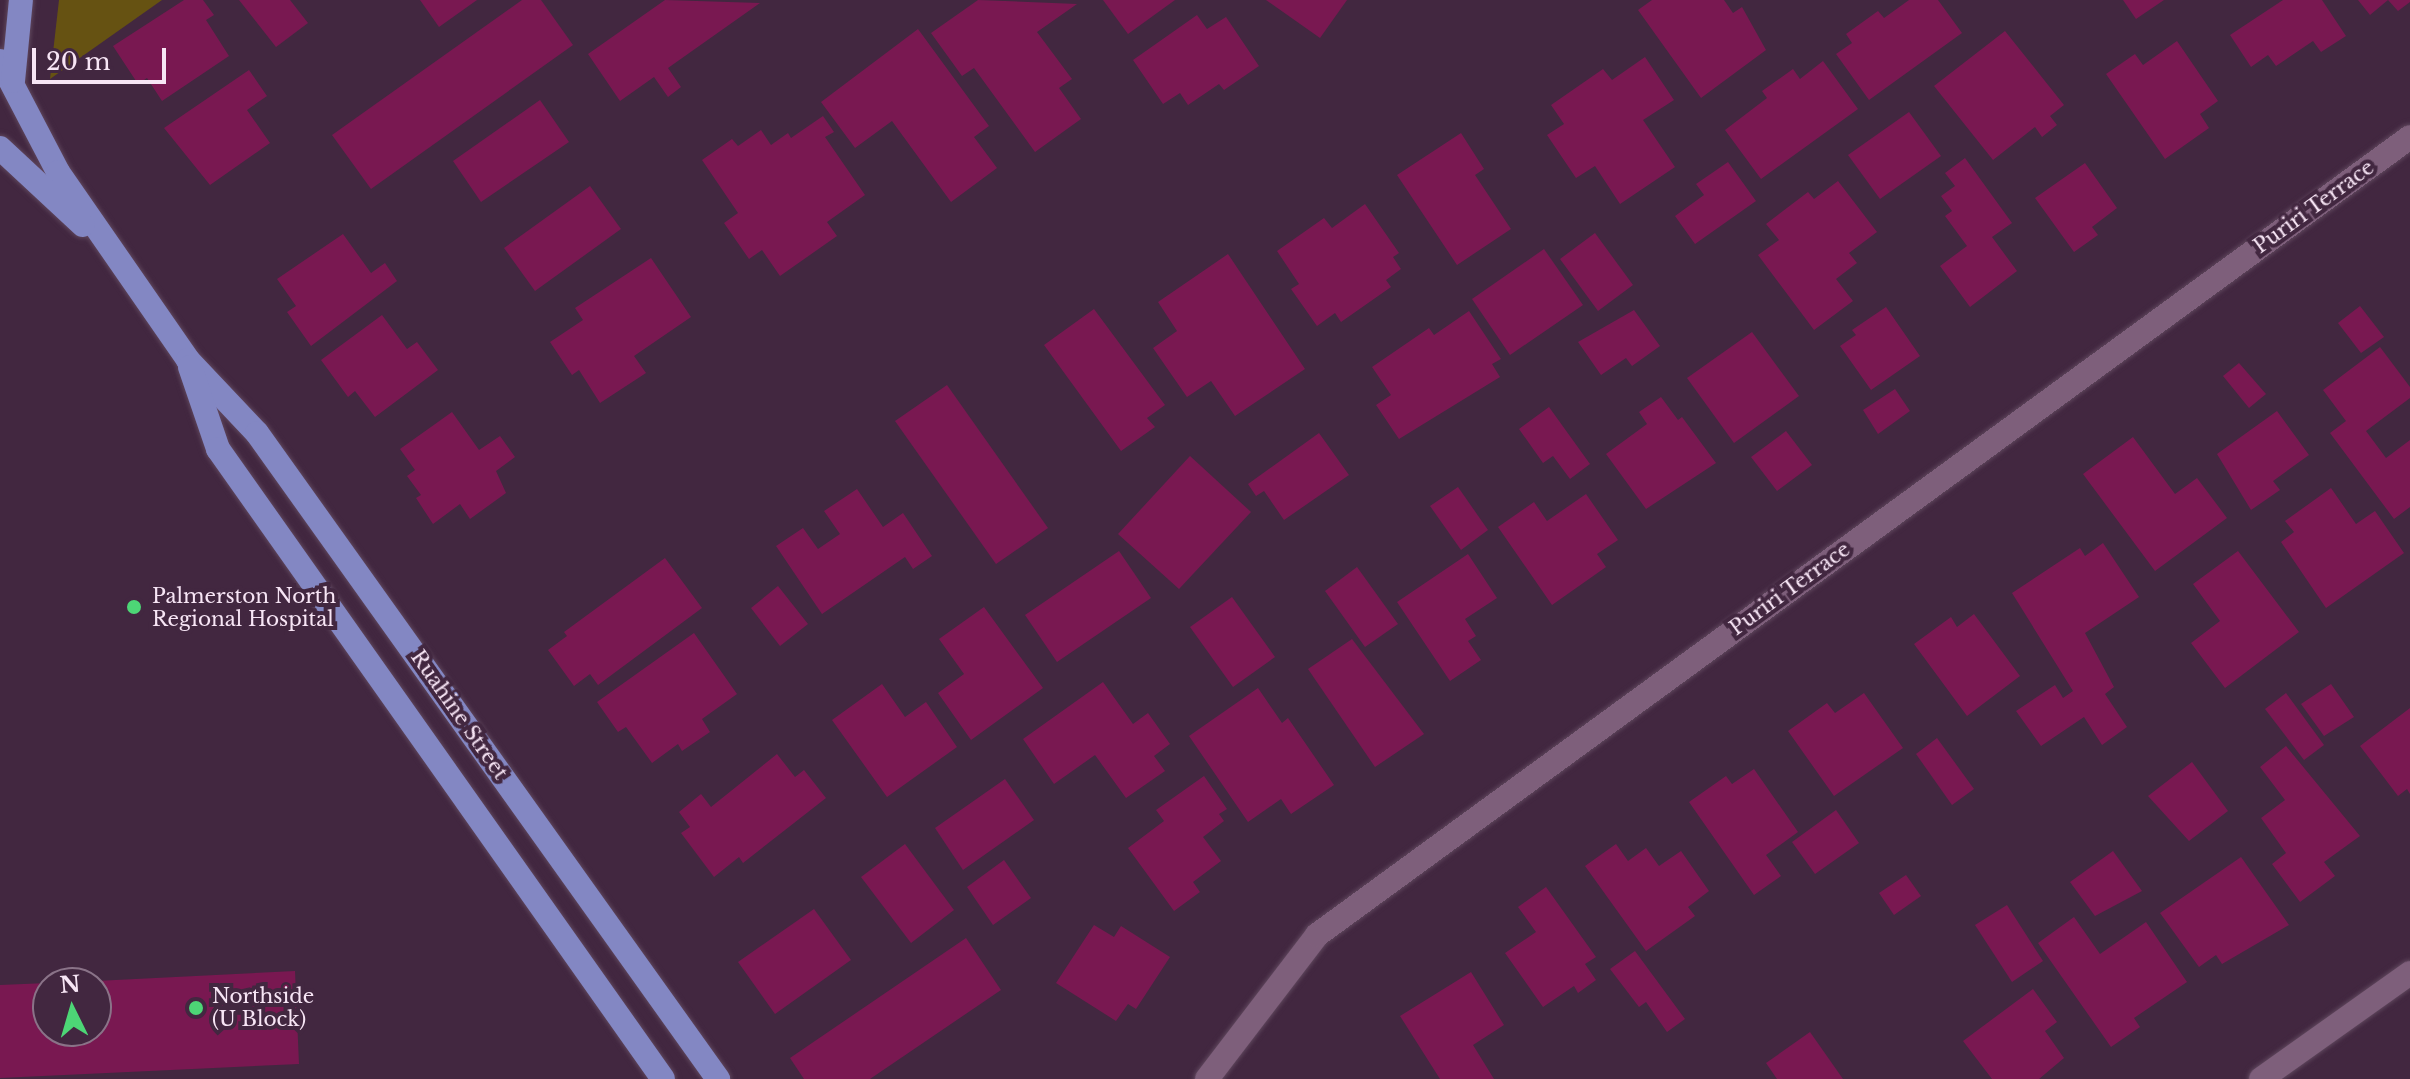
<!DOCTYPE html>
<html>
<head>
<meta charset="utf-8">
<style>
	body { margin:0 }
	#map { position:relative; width:2410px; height:1079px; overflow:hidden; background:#422740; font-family:"Libre Baskerville",serif }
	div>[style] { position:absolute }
	.green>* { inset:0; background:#665212 }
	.building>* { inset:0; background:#791851 }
	.roads { filter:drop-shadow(0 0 2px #5e465c) drop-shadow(0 0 2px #5e465c) }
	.minor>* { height:24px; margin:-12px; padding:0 12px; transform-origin:12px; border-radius:12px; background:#7e5f7b }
	.major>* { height:24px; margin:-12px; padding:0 12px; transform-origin:12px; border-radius:12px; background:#8387c3 }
	.dots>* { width:22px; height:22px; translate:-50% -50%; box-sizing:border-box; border:4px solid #422740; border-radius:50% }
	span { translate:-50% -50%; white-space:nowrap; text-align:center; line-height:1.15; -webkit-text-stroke:8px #422740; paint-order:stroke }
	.street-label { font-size:20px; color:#f7e5f5 }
	.poi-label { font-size:20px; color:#f7e5f5 }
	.left { translate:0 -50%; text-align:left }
	.north { position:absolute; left:32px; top:967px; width:80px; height:80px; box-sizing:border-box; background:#422740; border:2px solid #8a7388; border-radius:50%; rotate:355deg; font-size:22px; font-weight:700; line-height:32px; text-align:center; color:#f7e5f5 }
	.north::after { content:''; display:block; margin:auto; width:28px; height:36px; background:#4dd676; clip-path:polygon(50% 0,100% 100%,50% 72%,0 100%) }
	.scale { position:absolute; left:32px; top:48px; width:134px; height:36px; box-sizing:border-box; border:4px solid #f7e5f5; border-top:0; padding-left:10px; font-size:24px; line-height:28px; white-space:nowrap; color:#f7e5f5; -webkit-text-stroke:6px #422740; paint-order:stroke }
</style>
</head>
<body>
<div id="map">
	<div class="green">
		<div style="clip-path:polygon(59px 0,162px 0,50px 79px)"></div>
	</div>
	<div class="building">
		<div style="clip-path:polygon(184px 0,203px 0,214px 15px,206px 20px,229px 56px,162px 101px,147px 78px,138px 84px,113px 46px)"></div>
		<div style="clip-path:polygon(239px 0,290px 0,308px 23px,276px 47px)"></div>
		<div style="clip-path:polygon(420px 0,477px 0,439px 27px)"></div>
		<div style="clip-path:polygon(522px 0,541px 0,573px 45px,371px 189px,332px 135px)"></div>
		<div style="clip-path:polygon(665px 0,760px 3px,668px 68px,681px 87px,668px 97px,654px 77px,620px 101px,588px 54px)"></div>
		<div style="clip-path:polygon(978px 0,1077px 4px,1037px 32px,1072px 79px,1059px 88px,1081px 119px,1035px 152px,974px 68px,962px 76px,931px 33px)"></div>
		<div style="clip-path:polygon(1103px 0,1175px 0,1128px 34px)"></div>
		<div style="clip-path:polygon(1266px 0,1347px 0,1320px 38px)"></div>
		<div style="clip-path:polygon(1652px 0,1724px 0,1733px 13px,1742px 7px,1766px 50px,1701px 98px,1638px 10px)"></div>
		<div style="clip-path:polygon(1909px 0,1938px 0,1962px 33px,1869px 100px,1836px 54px,1852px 43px,1846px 34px,1878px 11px,1884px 18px)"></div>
		<div style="clip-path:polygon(2123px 0,2164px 0,2136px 19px)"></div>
		<div style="clip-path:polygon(2283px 0,2322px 0,2346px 36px,2321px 52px,2313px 41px,2276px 66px,2268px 55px,2251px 67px,2230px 35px)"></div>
		<div style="clip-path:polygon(2358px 0,2388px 0,2370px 15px)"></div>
		<div style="clip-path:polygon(2388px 0,2410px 0,2410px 2px,2398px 11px)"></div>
		<div style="clip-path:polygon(1197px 15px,1207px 29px,1226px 17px,1259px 66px,1224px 90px,1219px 84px,1188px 105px,1180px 93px,1163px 104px,1133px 60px)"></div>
		<div style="clip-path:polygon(918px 29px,989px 126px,974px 137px,997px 168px,951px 202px,892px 121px,855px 148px,821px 102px)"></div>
		<div style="clip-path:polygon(2005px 31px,2064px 105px,2050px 116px,2057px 125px,2042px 137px,2035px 127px,1993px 160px,1934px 86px)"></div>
		<div style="clip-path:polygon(2177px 41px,2218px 101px,2200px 114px,2209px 128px,2165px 159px,2106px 74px,2135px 54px,2143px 65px)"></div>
		<div style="clip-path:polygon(1645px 57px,1674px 100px,1643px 120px,1675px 167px,1620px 204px,1595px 166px,1576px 178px,1547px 135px,1564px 124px,1551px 105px,1603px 69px,1612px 80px)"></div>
		<div style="clip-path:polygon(1823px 61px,1858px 109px,1761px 179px,1725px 130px,1767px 98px,1762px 91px,1793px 69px,1800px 79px)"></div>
		<div style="clip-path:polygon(249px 70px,267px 96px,247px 110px,270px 143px,210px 185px,164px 128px)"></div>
		<div style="clip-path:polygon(540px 100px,569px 142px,481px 202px,453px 161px)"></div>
		<div style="clip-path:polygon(1909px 112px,1941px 156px,1880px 199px,1848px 155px)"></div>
		<div style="clip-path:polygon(823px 116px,834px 132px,825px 137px,865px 195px,827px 222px,837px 236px,780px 276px,762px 250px,749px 259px,724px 223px,738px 213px,702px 160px,732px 139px,738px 146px,761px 130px,771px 145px,788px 133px,791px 138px)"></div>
		<div style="clip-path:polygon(1461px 133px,1484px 169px,1475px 175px,1511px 229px,1457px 265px,1397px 175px)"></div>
		<div style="clip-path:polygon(1965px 158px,2012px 223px,1992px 237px,2017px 271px,1970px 307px,1940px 266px,1967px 246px,1945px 216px,1952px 211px,1941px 196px,1955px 186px,1945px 173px)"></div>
		<div style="clip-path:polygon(1728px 162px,1756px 201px,1695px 244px,1675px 216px,1704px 195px,1696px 184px)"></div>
		<div style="clip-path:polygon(2085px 163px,2117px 208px,2092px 227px,2098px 235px,2074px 252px,2035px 198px)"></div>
		<div style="clip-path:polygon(1838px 181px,1877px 232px,1849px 253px,1857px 263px,1836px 279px,1853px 301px,1814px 330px,1758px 255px,1779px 240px,1766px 224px,1808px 192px,1814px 199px)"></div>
		<div style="clip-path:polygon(590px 186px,621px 229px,535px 291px,504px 248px)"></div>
		<div style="clip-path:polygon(1365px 204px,1399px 253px,1393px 257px,1401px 269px,1386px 280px,1391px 287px,1341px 322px,1335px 313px,1317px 326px,1291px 289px,1299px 284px,1277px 251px,1324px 218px,1332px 228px)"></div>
		<div style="clip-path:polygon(1595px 233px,1633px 285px,1598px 311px,1560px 259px)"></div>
		<div style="clip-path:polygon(343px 234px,371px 273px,385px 263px,397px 281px,311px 346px,287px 312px,296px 306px,277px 279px)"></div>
		<div style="clip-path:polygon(1544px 249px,1583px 305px,1510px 355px,1472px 299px)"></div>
		<div style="clip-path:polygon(1228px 254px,1305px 369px,1235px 416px,1211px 381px,1187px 397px,1153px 348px,1177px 331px,1158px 302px)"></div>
		<div style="clip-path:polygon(651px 258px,691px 317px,634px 356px,646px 373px,600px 403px,579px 370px,572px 375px,550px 342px,583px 320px,575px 308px)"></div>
		<div style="clip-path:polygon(2360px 306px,2384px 337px,2361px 353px,2338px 323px)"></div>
		<div style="clip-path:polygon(1886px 307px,1920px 356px,1871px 390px,1840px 346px,1856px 335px,1852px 330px)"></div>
		<div style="clip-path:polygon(1094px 309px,1165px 405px,1147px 418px,1155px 427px,1121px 451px,1044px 345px)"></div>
		<div style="clip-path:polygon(1634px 310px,1660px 346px,1632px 366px,1626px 358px,1601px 375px,1578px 342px)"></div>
		<div style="clip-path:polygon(1469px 311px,1501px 359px,1492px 364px,1500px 377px,1399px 439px,1376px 405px,1391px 395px,1372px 367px,1429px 328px,1434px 335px)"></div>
		<div style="clip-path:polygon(382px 315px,407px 349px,417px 342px,438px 370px,375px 417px,355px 391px,348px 397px,321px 360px)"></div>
		<div style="clip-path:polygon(1752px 332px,1799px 396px,1734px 443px,1687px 378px)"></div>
		<div style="clip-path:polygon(2380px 347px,2410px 387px,2410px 398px,2366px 431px,2386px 458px,2410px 440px,2410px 507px,2394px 519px,2330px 433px,2346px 421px,2323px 390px)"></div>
		<div style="clip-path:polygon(2239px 363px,2266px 394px,2249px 408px,2223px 376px)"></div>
		<div style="clip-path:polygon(947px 385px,1048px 528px,996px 564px,895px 421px)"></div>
		<div style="clip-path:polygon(1895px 389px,1910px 411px,1878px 434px,1863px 410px)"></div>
		<div style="clip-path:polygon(1661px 397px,1678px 420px,1682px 417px,1716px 463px,1646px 509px,1606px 454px,1647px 424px,1639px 412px)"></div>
		<div style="clip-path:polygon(1549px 407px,1590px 464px,1570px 479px,1553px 456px,1543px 463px,1519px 429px)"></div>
		<div style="clip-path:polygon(2277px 411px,2309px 455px,2273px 481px,2280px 490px,2251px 510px,2217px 454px)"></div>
		<div style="clip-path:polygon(452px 412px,479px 450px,500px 436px,515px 457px,496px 471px,506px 493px,470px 519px,460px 504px,433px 524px,416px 498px,421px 495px,407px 476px,415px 470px,400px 449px)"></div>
		<div style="clip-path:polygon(1786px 431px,1812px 465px,1777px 491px,1751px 457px)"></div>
		<div style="clip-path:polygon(1319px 433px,1349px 475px,1284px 520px,1264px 491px,1256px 496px,1248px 484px)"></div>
		<div style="clip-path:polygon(2133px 437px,2175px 494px,2197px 478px,2227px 518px,2155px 571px,2083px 474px)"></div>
		<div style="clip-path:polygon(1190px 456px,1251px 512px,1179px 589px,1118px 534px)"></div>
		<div style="clip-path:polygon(1458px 487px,1488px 530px,1461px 550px,1430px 506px)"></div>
		<div style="clip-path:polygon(2331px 488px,2356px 524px,2375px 511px,2404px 553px,2326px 608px,2281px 542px,2294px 532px,2285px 521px)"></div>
		<div style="clip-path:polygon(857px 489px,883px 527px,903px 513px,932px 556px,913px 569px,905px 557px,822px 614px,776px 546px,803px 528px,818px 549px,840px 534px,824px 511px)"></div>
		<div style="clip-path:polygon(1586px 494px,1618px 540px,1597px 554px,1606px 567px,1552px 605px,1498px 527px,1534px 502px,1547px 521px)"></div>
		<div style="clip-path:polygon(2103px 543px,2139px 597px,2085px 633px,2114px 687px,2105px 694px,2127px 727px,2102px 745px,2084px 717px,2041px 746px,2016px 711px,2055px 685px,2063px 698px,2073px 691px,2012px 593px,2080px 548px,2085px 556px)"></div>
		<div style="clip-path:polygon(1119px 551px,1151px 598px,1057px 662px,1025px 615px)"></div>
		<div style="clip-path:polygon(2238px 551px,2299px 632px,2225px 688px,2191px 643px,2220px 621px,2193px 584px)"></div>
		<div style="clip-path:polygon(1468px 554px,1497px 598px,1465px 619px,1476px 636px,1468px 641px,1481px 660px,1450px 681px,1397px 602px)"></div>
		<div style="clip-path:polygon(665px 558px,702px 608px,598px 685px,590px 674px,574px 686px,548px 650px,567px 636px,564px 632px)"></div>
		<div style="clip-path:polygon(1357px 567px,1398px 624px,1365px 647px,1325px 591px)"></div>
		<div style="clip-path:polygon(778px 586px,808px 624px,780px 646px,751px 608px)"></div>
		<div style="clip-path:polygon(1232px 597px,1275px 657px,1233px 687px,1190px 627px)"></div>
		<div style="clip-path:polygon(984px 607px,1043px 688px,971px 740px,938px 693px,964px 674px,939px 639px)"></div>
		<div style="clip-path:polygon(1974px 614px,2020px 676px,1967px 716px,1914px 644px,1951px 617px,1957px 627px)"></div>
		<div style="clip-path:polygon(694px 633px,737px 694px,702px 719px,710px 732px,682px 751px,678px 744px,652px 763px,626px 727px,618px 732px,597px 702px)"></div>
		<div style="clip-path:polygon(1352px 639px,1424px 734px,1375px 767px,1308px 669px)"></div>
		<div style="clip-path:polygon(1103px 682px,1133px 724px,1148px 713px,1170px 744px,1154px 756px,1165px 771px,1126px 798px,1095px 755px,1054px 784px,1023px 739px)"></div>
		<div style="clip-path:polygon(882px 684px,905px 717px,926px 702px,957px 747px,887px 797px,832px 720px)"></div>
		<div style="clip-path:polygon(2331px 684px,2354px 717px,2324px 736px,2301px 704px)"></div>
		<div style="clip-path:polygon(1258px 688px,1282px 723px,1288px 718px,1334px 785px,1291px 814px,1281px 799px,1248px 822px,1189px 736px)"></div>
		<div style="clip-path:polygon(1864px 693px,1903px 748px,1834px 796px,1788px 731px,1827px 703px,1835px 713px)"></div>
		<div style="clip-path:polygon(2286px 693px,2324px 745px,2304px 760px,2265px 709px)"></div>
		<div style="clip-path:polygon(2410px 708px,2410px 794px,2407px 789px,2398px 796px,2360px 746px)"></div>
		<div style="clip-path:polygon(1937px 738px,1974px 789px,1952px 805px,1916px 754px)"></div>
		<div style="clip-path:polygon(2286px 746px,2360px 836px,2324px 862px,2335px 876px,2300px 902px,2272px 864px,2286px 853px,2261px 818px,2285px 800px,2260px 767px)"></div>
		<div style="clip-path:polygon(777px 754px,795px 777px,804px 770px,826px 798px,743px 863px,739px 857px,714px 877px,681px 833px,690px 827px,679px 812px,701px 794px,711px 807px)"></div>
		<div style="clip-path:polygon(2192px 762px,2228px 811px,2189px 841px,2148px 796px)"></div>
		<div style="clip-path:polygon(1754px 769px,1798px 832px,1766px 855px,1781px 876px,1754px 895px,1689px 802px,1726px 776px,1732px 784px)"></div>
		<div style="clip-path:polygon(1204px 776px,1227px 809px,1219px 814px,1224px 821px,1203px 837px,1221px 861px,1193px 882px,1200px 892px,1174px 911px,1128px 848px,1164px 821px,1156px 810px)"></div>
		<div style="clip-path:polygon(1005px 779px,1034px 820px,963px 870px,935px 828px)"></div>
		<div style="clip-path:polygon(1836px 810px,1859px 843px,1815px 874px,1792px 842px)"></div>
		<div style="clip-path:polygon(905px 844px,954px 910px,911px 943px,861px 877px)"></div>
		<div style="clip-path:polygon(1616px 844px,1628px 861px,1646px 848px,1659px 866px,1681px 851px,1709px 891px,1688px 907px,1695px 916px,1646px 951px,1585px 866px)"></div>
		<div style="clip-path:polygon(2113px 851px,2142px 891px,2095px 916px,2070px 882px)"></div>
		<div style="clip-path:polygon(2241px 857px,2289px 925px,2222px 964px,2216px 955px,2199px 967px,2160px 913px)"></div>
		<div style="clip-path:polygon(1004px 860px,1031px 898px,993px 925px,967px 887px)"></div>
		<div style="clip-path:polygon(1906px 875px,1921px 896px,1894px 915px,1879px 893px)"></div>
		<div style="clip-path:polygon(1546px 887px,1596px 957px,1585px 964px,1596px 980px,1578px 993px,1574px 986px,1543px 1007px,1505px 953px,1536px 932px,1518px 907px)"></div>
		<div style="clip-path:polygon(2007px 905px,2043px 961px,2012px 982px,1975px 925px)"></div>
		<div style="clip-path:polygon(814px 909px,851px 960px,775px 1014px,738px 962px)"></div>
		<div style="clip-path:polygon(2074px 917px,2100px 954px,2146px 922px,2187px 982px,2134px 1018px,2140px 1027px,2111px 1047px,2038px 943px)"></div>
		<div style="clip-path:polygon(1094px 925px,1114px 937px,1121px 926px,1170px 957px,1136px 1009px,1128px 1004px,1116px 1021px,1056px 983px)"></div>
		<div style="clip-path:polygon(966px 938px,1001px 990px,870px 1079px,804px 1079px,790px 1058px)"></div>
		<div style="clip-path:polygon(1635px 951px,1685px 1019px,1667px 1032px,1646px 1002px,1639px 1007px,1610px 969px)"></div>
		<div style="clip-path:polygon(295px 971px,299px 1064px,0 1078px,0 985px,48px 983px,48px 1031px,96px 1031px,96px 981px)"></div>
		<div style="clip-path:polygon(1471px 972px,1504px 1025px,1473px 1045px,1494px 1079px,1440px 1079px,1400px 1016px)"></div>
		<div style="clip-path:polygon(2033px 989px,2057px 1022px,2045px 1031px,2064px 1058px,2039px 1079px,1992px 1079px,1963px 1041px)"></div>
		<div style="clip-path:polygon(1810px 1032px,1843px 1079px,1777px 1079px,1766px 1063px)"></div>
	</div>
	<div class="roads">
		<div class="minor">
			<div style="left:1207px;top:1079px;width:181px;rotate:-52.6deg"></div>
			<div style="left:1317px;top:935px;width:1353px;rotate:-36.13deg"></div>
			<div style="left:2261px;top:1079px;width:183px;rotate:-35.4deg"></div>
		</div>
		<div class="major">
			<div style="left:0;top:61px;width:125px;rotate:62.4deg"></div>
			<div style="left:58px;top:172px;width:229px;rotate:55.3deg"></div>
			<div style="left:188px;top:360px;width:100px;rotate:46.6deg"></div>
			<div style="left:257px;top:433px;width:794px;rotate:54.49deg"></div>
			<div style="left:13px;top:81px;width:81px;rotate:-84.4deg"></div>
			<div style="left:0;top:148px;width:113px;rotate:42.9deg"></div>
			<div style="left:190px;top:367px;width:87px;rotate:71.1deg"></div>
			<div style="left:218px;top:449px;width:771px;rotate:54.76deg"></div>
		</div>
	</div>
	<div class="dots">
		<div style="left:134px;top:607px;background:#4dd676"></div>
		<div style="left:196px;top:1008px;background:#4dd676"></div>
	</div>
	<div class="street-label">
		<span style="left:2314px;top:207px;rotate:-36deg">Puriri Terrace</span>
		<span style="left:1790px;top:589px;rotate:-36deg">Puriri Terrace</span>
		<span style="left:459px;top:715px;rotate:55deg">Ruahine Street</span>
	</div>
	<div class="poi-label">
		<span class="left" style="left:152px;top:608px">Palmerston North<br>Regional Hospital</span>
		<span class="left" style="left:212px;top:1008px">Northside<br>(U Block)</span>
	</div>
	<div class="north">N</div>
	<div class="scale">20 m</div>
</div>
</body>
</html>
